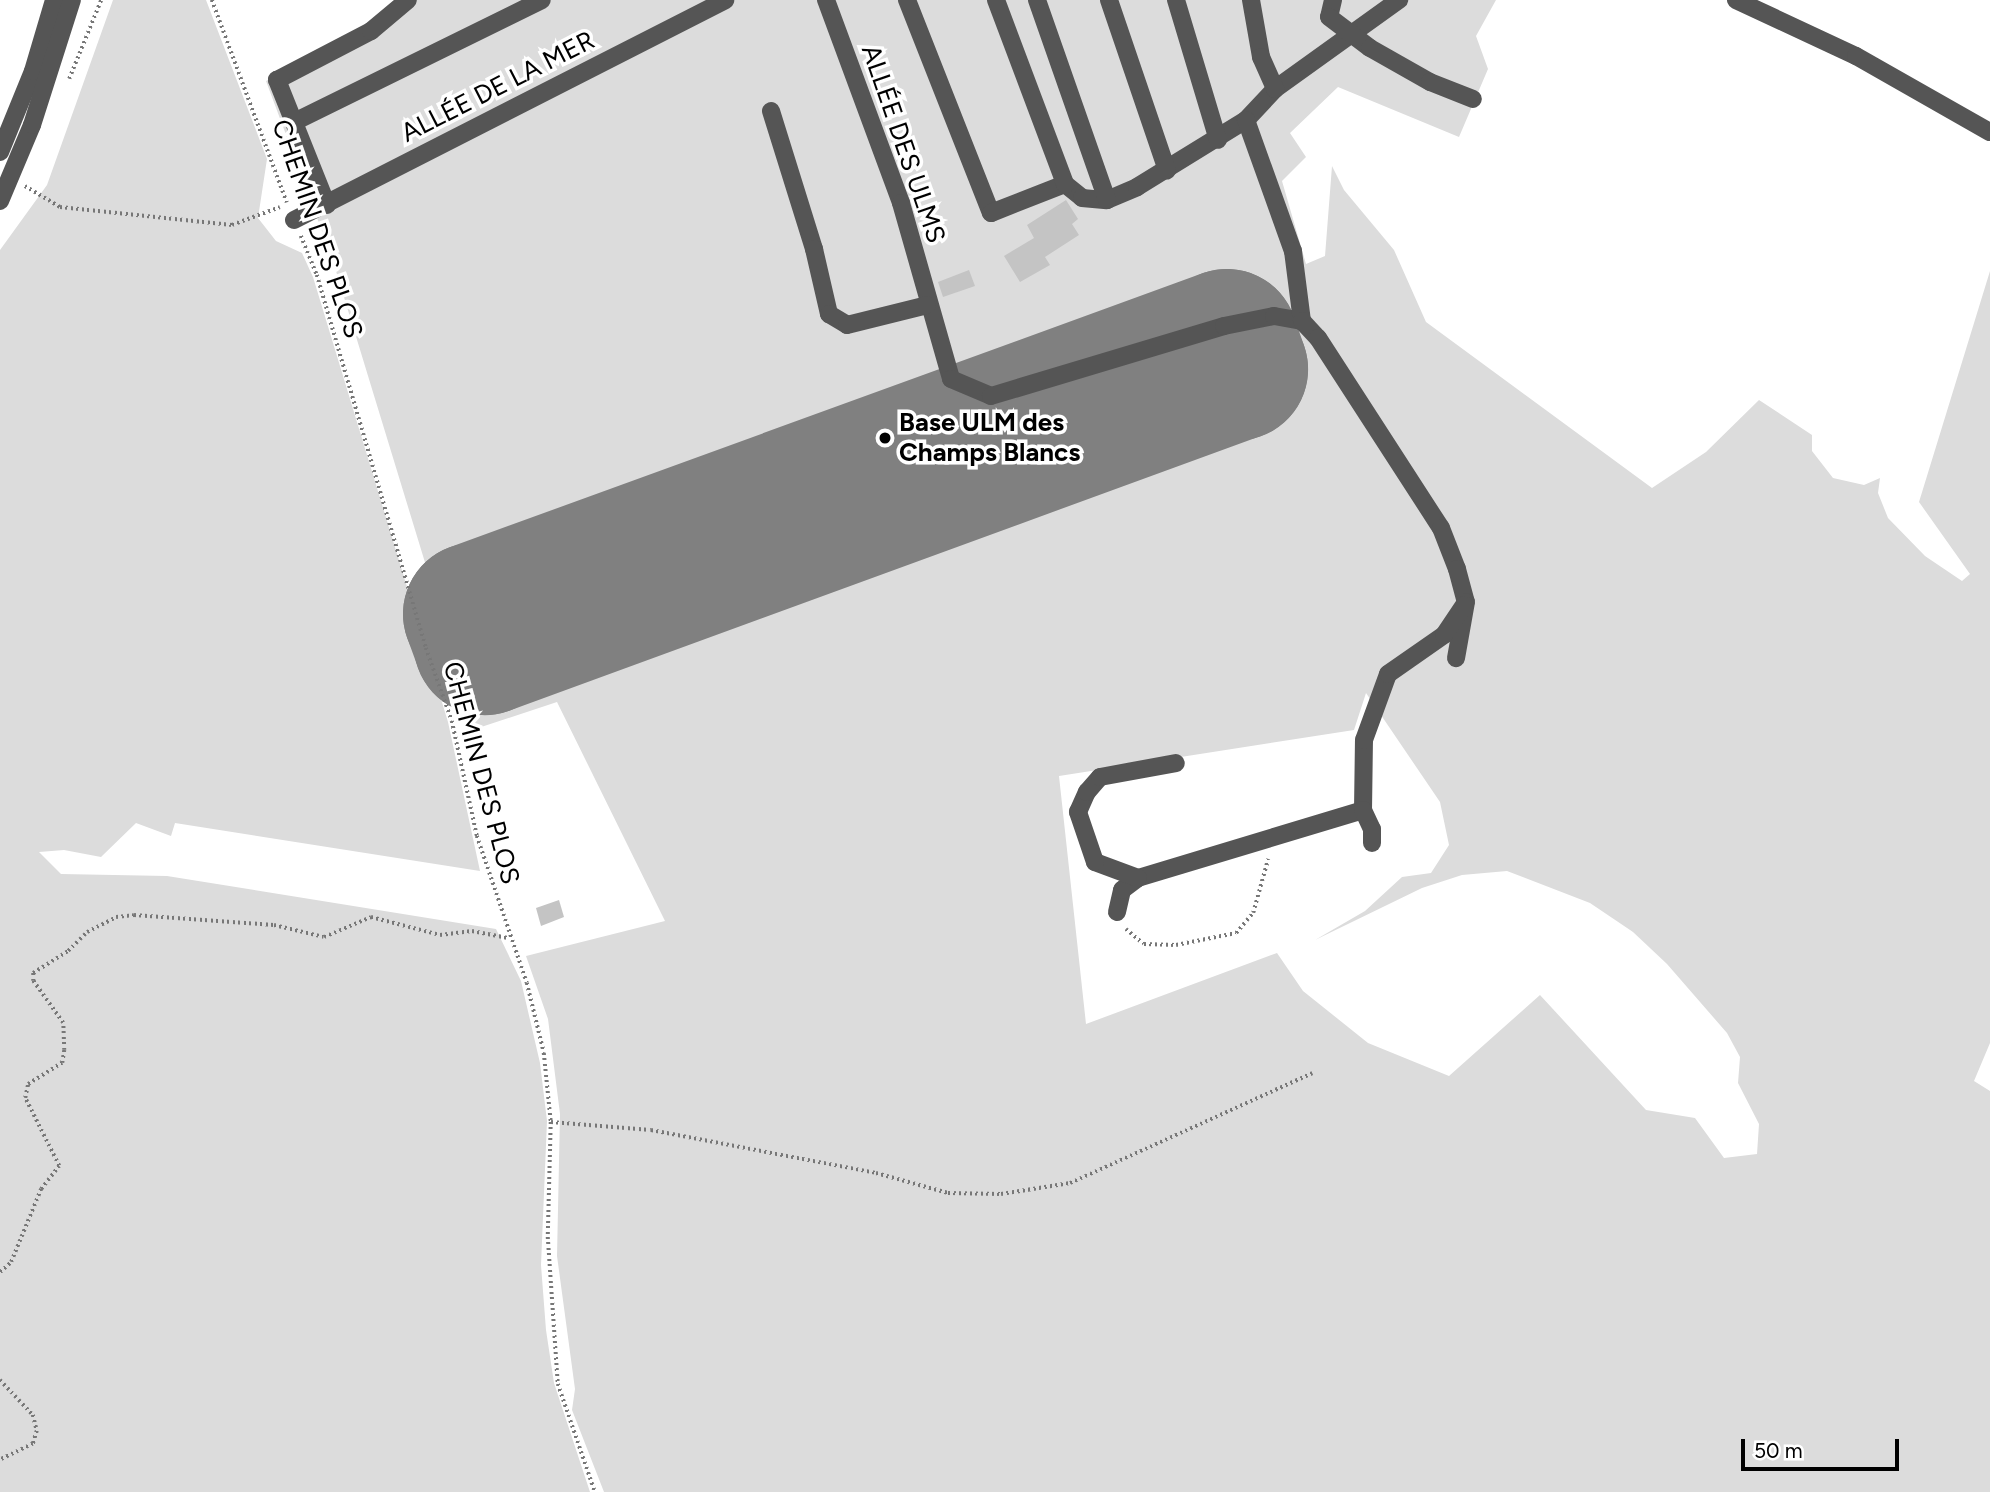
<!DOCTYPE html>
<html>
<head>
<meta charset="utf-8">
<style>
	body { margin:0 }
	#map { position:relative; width:1990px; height:1492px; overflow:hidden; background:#fff; font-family:Figtree,sans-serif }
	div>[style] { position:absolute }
	.green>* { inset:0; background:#dcdcdc }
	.runway>* { height:142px; margin:-71px; padding:0 71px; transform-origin:71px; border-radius:71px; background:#808080 }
	.building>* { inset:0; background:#c4c4c4 }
	.path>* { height:3.5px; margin-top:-1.75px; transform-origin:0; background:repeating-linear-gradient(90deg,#777 0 2px,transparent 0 5.5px) }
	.minor>* { height:18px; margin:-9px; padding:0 9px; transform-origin:9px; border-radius:9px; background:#555 }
	.dots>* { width:19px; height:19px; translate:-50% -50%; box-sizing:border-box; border:4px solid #fff; border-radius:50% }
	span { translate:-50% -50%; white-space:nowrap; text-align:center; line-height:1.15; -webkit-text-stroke:7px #fff; paint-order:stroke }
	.street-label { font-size:26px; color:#000 }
	.poi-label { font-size:26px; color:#000; font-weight:700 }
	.left { translate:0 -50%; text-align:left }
	.scale { position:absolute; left:1741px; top:1439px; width:158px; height:32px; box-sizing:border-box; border:4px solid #000; border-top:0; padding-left:9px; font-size:21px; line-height:24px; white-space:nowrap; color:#000; -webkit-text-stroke:5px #fff; paint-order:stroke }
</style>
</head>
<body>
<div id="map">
	<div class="green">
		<div style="clip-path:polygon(113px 0,206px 0,267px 159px,258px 218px,276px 241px,302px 253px,313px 277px,448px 722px,480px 871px,175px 823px,171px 836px,136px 823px,101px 857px,64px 850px,39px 852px,61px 874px,167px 876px,496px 929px,521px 981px,540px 1063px,547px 1121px,541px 1265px,546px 1330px,554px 1383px,590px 1492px,0 1492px,0 250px,47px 185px)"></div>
		<div style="clip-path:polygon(evenodd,395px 0,1496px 0,1476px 36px,1488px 69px,1459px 137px,1338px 87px,1290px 133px,1306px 157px,1282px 181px,1306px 264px,1325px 256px,1332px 166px,1344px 190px,1394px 250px,1426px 322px,1652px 488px,1706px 452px,1759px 400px,1812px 435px,1812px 451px,1833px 478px,1864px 485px,1880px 478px,1878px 493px,1888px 518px,1925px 556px,1962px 581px,1970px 574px,1919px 502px,1990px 271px,1990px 1043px,1974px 1081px,1990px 1091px,1990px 1492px,604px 1492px,572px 1410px,575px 1389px,557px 1256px,560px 1114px,548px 1019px,526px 956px,665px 921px,557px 702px,466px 732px,460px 677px,332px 258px,266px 81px,361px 31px,395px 0,1366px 693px,1440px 802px,1449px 845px,1431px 873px,1402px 877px,1365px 911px,1315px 940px,1422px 888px,1462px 875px,1507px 871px,1590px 903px,1633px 932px,1667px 964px,1727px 1033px,1740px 1057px,1738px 1083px,1759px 1124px,1757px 1154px,1724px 1158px,1695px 1118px,1646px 1110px,1540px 995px,1449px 1076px,1368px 1043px,1303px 991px,1277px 953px,1086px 1024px,1059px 776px,1354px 730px,1366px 693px)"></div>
	</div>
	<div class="runway">
		<div style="left:1227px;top:340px;width:31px;rotate:71deg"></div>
		<div style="left:1237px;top:369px;width:801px;rotate:159.91deg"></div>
		<div style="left:485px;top:644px;width:32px;rotate:-110deg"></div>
		<div style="left:474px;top:614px;width:801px;rotate:-20deg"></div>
	</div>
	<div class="building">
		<div style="clip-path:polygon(1066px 200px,1078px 219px,1072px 224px,1079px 235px,1045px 257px,1050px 265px,1020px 282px,1004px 256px,1034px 238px,1027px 225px)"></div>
		<div style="clip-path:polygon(969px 270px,975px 286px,943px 297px,938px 282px)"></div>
		<div style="clip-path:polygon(559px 900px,564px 917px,541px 926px,536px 908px)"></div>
	</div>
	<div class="path">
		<div style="left:212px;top:0;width:216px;rotate:69.7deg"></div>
		<div style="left:69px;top:79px;width:85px;rotate:-67.9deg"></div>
		<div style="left:25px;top:186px;width:41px;rotate:31deg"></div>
		<div style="left:60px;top:207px;width:173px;rotate:6deg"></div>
		<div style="left:232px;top:225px;width:51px;rotate:-20.6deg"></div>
		<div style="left:301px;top:236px;width:42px;rotate:67.7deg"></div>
		<div style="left:317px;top:275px;width:389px;rotate:73.7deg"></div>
		<div style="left:426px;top:648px;width:77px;rotate:70.4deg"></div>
		<div style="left:452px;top:721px;width:118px;rotate:77.7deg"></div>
		<div style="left:477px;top:836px;width:155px;rotate:71.2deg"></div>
		<div style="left:527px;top:983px;width:72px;rotate:76.3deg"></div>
		<div style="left:544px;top:1053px;width:69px;rotate:84.2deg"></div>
		<div style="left:551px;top:1122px;width:115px;rotate:91.5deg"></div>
		<div style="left:548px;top:1237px;width:147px;rotate:86.1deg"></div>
		<div style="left:558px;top:1384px;width:114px;rotate:71.1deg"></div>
		<div style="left:1126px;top:929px;width:23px;rotate:40deg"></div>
		<div style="left:1144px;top:944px;width:32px;rotate:2deg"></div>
		<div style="left:1176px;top:945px;width:61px;rotate:-11.3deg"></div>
		<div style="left:1236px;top:933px;width:26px;rotate:-50deg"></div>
		<div style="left:1253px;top:913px;width:56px;rotate:-74.5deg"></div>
		<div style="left:551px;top:1122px;width:100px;rotate:4.6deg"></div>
		<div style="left:651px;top:1130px;width:229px;rotate:10.8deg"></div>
		<div style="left:876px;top:1173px;width:75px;rotate:15.5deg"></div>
		<div style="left:948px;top:1193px;width:53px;rotate:1.1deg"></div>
		<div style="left:1001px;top:1194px;width:70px;rotate:-9.1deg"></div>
		<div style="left:1070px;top:1183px;width:266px;rotate:-24.4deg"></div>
		<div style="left:0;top:1272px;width:15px;rotate:-42deg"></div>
		<div style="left:11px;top:1262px;width:79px;rotate:-67.7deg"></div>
		<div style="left:41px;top:1189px;width:29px;rotate:-52deg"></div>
		<div style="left:59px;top:1166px;width:76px;rotate:-116.6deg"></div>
		<div style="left:25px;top:1098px;width:14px;rotate:-78deg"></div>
		<div style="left:28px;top:1084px;width:40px;rotate:-32deg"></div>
		<div style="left:62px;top:1063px;width:13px;rotate:-81deg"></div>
		<div style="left:64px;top:1050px;width:27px;rotate:-92deg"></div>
		<div style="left:63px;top:1023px;width:52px;rotate:-125.5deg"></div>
		<div style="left:33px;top:981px;width:8px;rotate:-90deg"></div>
		<div style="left:33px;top:973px;width:41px;rotate:-32.2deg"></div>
		<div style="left:68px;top:951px;width:27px;rotate:-45deg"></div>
		<div style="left:87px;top:932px;width:33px;rotate:-27deg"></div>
		<div style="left:116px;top:917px;width:18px;rotate:-6deg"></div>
		<div style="left:134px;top:915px;width:140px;rotate:4.1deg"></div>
		<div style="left:274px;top:925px;width:51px;rotate:13.5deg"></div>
		<div style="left:324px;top:937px;width:51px;rotate:-23.1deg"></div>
		<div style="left:371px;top:917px;width:71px;rotate:14.6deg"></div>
		<div style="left:440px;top:935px;width:32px;rotate:-7deg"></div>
		<div style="left:472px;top:931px;width:38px;rotate:11deg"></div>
		<div style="left:0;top:1380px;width:48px;rotate:46.7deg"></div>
		<div style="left:33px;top:1415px;width:16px;rotate:76deg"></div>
		<div style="left:37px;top:1431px;width:14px;rotate:107deg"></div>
		<div style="left:33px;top:1444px;width:37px;rotate:154deg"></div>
	</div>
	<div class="minor">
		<div style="left:826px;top:0;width:216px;rotate:69.7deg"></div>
		<div style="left:901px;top:203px;width:183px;rotate:74.1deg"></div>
		<div style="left:951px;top:379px;width:43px;rotate:23deg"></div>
		<div style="left:991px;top:396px;width:243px;rotate:-16.7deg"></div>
		<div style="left:1224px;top:326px;width:51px;rotate:-11.3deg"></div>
		<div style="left:1274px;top:316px;width:28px;rotate:10deg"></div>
		<div style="left:907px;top:0;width:229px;rotate:68.5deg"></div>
		<div style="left:991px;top:213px;width:79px;rotate:-21.4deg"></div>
		<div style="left:1065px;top:184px;width:22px;rotate:39deg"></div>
		<div style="left:1082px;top:198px;width:25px;rotate:5deg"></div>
		<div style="left:1107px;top:200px;width:33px;rotate:-23deg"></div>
		<div style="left:1137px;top:187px;width:128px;rotate:-31.6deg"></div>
		<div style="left:1246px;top:120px;width:42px;rotate:-46.9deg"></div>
		<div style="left:1275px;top:89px;width:153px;rotate:-35.7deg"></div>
		<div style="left:996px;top:0;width:197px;rotate:69.4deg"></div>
		<div style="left:1037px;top:0;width:212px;rotate:70.7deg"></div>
		<div style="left:1109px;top:0;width:180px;rotate:71.2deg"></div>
		<div style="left:1176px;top:0;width:146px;rotate:73.3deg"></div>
		<div style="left:1251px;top:0;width:58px;rotate:80deg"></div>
		<div style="left:1261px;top:57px;width:35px;rotate:66deg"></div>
		<div style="left:1333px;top:0;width:17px;rotate:103deg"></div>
		<div style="left:1329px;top:17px;width:51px;rotate:37.1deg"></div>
		<div style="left:1370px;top:48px;width:69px;rotate:29.5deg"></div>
		<div style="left:1430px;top:82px;width:46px;rotate:21.6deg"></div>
		<div style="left:1736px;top:0;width:132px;rotate:25deg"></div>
		<div style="left:1856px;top:56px;width:154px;rotate:29.6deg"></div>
		<div style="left:771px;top:111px;width:145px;rotate:72.7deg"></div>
		<div style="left:814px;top:249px;width:67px;rotate:77deg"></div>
		<div style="left:829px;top:314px;width:21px;rotate:31deg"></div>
		<div style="left:847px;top:325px;width:82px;rotate:-14deg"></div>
		<div style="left:1246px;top:120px;width:139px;rotate:70.3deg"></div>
		<div style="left:1293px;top:251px;width:71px;rotate:82.7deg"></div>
		<div style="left:1302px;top:321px;width:23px;rotate:47deg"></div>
		<div style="left:1318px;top:338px;width:226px;rotate:57.1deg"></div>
		<div style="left:1441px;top:528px;width:44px;rotate:68.7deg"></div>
		<div style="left:1457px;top:569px;width:34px;rotate:75deg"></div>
		<div style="left:1466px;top:602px;width:57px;rotate:100.1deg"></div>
		<div style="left:294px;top:122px;width:276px;rotate:-26.2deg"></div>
		<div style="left:0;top:152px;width:87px;rotate:-67.8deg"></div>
		<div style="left:33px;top:71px;width:74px;rotate:-73.5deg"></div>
		<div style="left:0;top:201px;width:82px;rotate:-67.2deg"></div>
		<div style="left:32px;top:125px;width:131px;rotate:-72.3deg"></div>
		<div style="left:327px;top:205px;width:135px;rotate:-111.8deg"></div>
		<div style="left:277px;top:80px;width:106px;rotate:-27.5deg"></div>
		<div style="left:371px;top:31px;width:48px;rotate:-40deg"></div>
		<div style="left:294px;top:220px;width:484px;rotate:-27deg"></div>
		<div style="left:1363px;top:810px;width:70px;rotate:-89.2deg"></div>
		<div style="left:1364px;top:740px;width:70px;rotate:-70deg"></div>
		<div style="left:1388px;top:674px;width:68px;rotate:-34.9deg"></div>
		<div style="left:1444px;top:635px;width:36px;rotate:-56deg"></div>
		<div style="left:1138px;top:878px;width:235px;rotate:-16.8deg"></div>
		<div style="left:1363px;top:810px;width:21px;rotate:65deg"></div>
		<div style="left:1372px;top:829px;width:14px;rotate:90deg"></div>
		<div style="left:1117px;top:912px;width:23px;rotate:-77deg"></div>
		<div style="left:1122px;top:890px;width:20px;rotate:-37deg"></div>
		<div style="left:1138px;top:878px;width:46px;rotate:-159.6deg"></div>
		<div style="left:1095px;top:862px;width:53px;rotate:-108.8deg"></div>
		<div style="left:1078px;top:812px;width:22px;rotate:-66deg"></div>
		<div style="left:1087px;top:792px;width:20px;rotate:-49deg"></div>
		<div style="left:1100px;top:777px;width:77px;rotate:-10.4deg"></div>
	</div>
	<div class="dots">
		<div style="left:885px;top:438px;background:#000"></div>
	</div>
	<div class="street-label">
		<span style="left:498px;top:87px;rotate:-27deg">ALLÉE DE LA MER</span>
		<span style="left:903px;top:144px;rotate:71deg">ALLÉE DES ULMS</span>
		<span style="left:317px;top:229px;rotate:71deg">CHEMIN DES PLOS</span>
		<span style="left:481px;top:773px;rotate:75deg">CHEMIN DES PLOS</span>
	</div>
	<div class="poi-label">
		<span class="left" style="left:899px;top:438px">Base ULM des<br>Champs Blancs</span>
	</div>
	<div class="scale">50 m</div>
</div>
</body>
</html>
